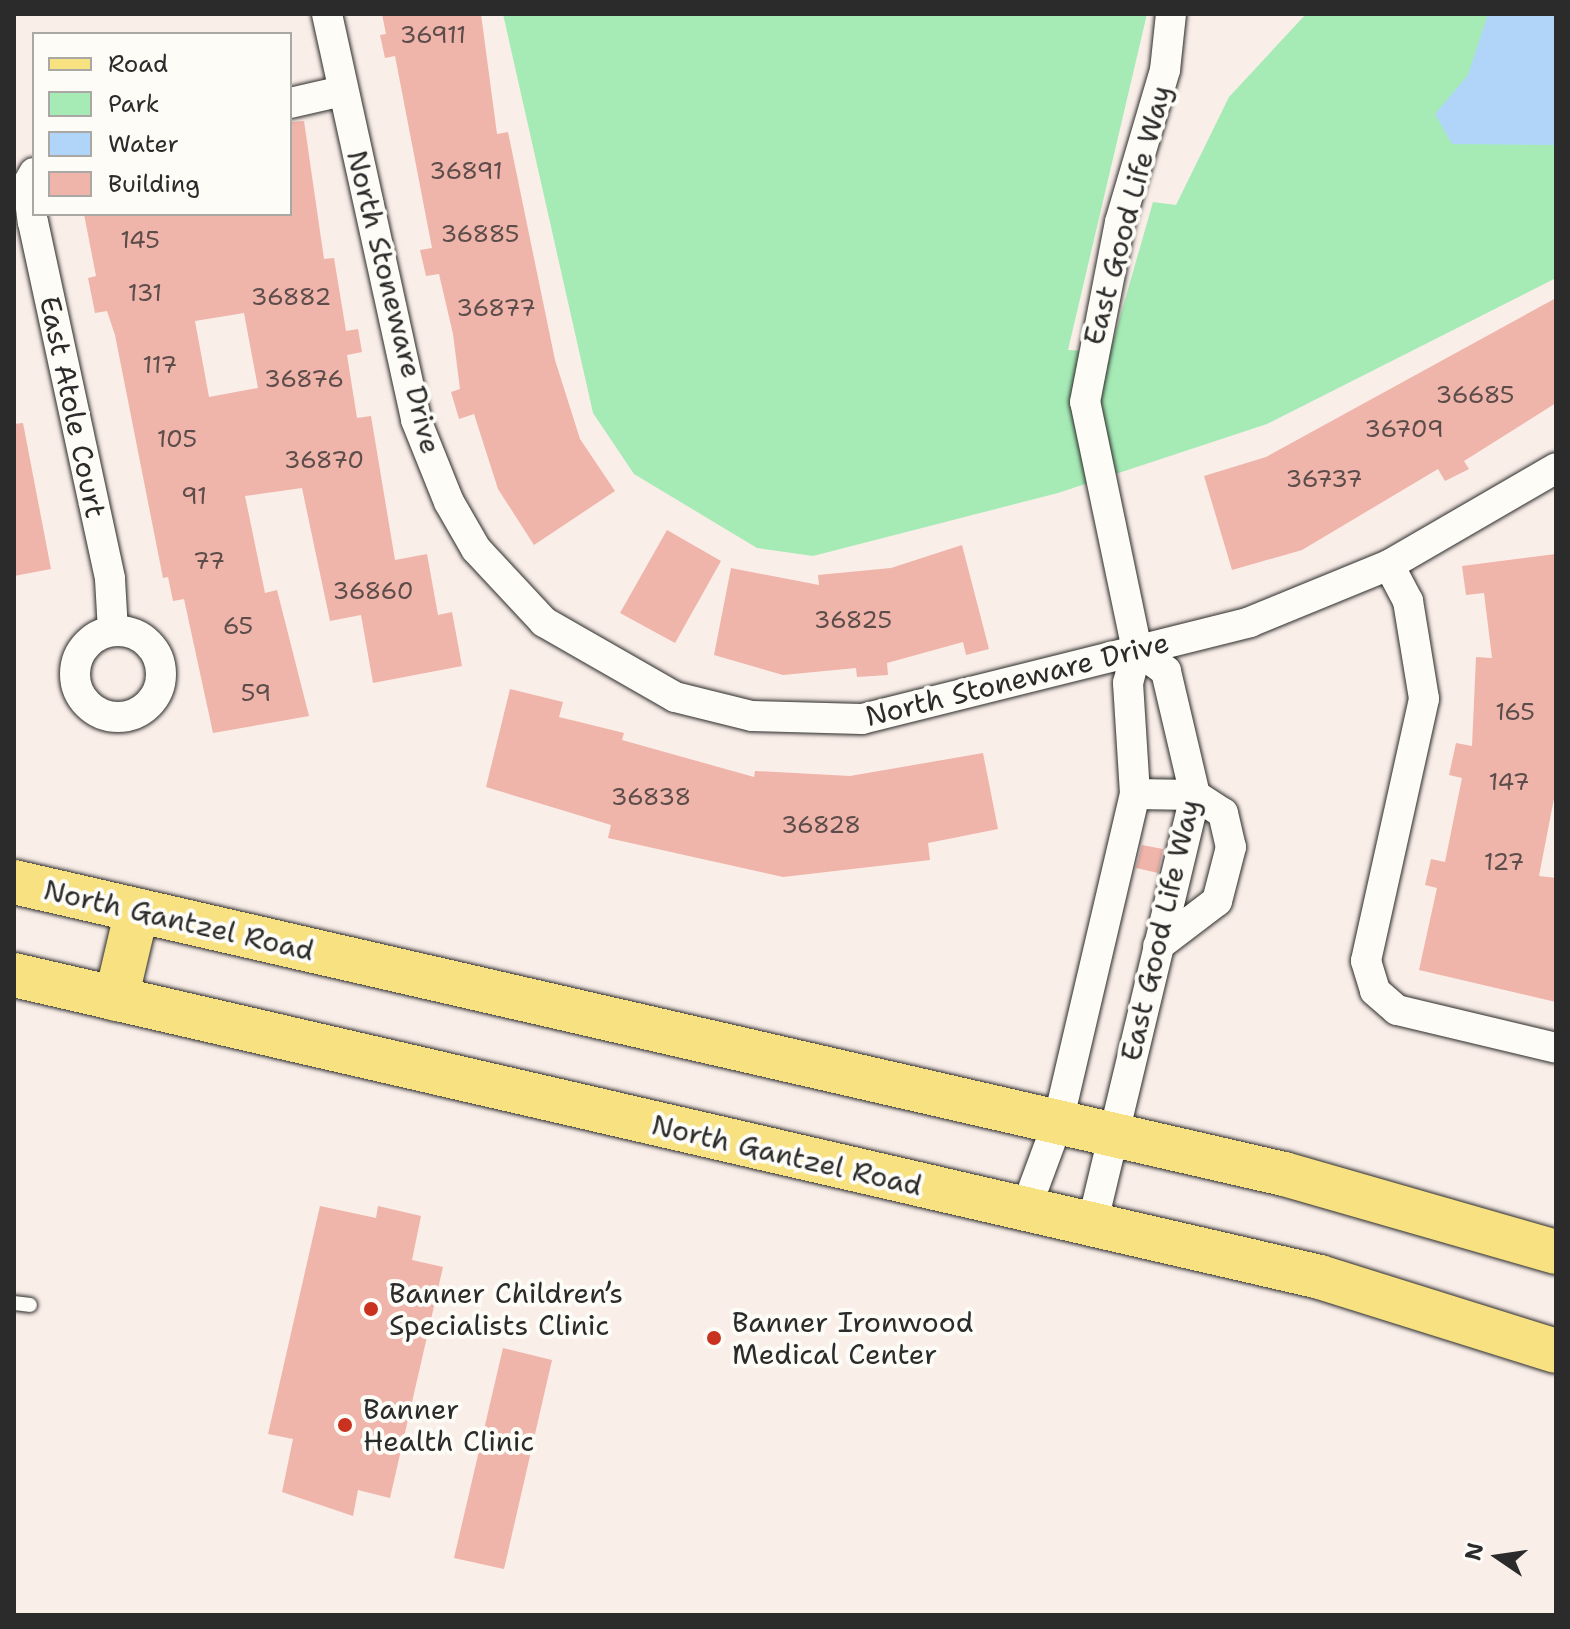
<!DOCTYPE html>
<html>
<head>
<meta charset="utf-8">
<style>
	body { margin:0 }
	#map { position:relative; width:1570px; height:1629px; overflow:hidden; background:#faeee8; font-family:"Shantell Sans",sans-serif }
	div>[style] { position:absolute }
	.green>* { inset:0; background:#a6ebb6 }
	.water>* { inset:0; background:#b0d5f9 }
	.building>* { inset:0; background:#efb4aa }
	.roads { filter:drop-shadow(0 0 2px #2b2b2b) drop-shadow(0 0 2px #2b2b2b) }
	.service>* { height:14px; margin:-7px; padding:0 7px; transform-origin:7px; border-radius:7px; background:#fdfcf7 }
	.minor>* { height:30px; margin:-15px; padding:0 15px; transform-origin:15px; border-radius:15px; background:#fdfcf7 }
	.minor>.ring { margin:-15px; padding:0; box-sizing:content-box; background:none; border:30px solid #fdfcf7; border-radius:50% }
	.primary>* { height:44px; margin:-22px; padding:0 22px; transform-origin:22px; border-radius:22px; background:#f8e181 }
	.dots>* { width:22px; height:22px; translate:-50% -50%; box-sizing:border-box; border:4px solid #fdfcf7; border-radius:50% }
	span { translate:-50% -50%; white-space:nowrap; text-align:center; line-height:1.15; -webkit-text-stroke:8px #fdfcf7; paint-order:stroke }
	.number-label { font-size:24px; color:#5c4d4b }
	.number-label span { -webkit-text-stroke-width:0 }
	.street-label { font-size:28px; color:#2b2b2b }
	.poi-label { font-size:28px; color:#2b2b2b }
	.left { translate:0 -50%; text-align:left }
	.frame { position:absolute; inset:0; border:16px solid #2b2b2b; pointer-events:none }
	.legend { position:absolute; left:32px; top:32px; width:260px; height:184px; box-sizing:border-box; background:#fdfcf7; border:2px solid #a9a8a5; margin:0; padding:10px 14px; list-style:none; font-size:24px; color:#2b2b2b }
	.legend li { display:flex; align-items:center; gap:16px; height:40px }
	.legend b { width:40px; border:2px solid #a9a8a5 }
	.north { position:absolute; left:1458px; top:1517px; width:80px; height:80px; -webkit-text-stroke:6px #fdfcf7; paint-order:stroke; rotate:283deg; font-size:22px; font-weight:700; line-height:32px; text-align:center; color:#2b2b2b }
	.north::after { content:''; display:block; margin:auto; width:28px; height:36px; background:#2b2b2b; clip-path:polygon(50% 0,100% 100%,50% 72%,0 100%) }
</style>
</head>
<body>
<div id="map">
	<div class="green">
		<div style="clip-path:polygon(503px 14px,1147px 14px,1068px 350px,1110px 352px,1153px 202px,1176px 205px,1229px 97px,1306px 14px,1556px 14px,1556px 278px,1267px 424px,1058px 493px,813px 556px,757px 548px,634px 474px,593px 413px)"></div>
	</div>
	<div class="water">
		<div style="clip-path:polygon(1488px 14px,1556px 14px,1556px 145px,1452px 144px,1435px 114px,1468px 75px)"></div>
	</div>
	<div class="building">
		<div style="clip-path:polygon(382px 14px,481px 14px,497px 134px,508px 132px,555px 360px,580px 439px,615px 491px,534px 545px,498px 489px,474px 414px,459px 419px,451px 392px,460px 389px,453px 334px,439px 274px,426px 276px,420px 250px,432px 248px,395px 56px,385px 58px,380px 35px,386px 34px)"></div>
		<div style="clip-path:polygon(evenodd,304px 121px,324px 259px,334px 258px,346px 331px,358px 329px,362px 352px,347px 355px,357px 418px,371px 416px,395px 560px,427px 554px,438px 615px,452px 612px,462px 666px,373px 683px,361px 615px,330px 621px,302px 488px,245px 496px,265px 593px,277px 590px,309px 716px,213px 733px,184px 599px,173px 601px,168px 577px,163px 578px,115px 335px,107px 311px,95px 313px,88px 278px,96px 276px,84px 214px,290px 214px,290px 122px,304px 121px,244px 313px,258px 388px,209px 397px,195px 321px,244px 313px)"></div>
		<div style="clip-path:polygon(1556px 298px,1556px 403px,1464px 461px,1469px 469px,1445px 481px,1438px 469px,1302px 550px,1232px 570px,1204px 476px,1266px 457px)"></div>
		<div style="clip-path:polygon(23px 423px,51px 569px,14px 576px,14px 424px)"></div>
		<div style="clip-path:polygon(667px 530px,721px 561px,675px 643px,620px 613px)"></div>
		<div style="clip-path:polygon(962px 545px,989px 649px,966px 655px,963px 642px,887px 663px,888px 675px,857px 677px,856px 668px,783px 675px,714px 655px,731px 568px,819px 585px,818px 575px,891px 568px)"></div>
		<div style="clip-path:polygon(1556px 554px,1556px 788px,1539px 876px,1556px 878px,1556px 1002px,1419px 970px,1437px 888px,1425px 885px,1431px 859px,1445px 862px,1462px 778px,1449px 775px,1456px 743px,1472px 746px,1476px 657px,1492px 658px,1484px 593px,1466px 595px,1462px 566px)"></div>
		<div style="clip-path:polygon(510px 689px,563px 702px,559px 717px,624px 733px,622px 740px,754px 777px,755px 771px,850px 776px,983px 753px,998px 829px,928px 843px,930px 860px,783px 877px,608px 838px,611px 825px,486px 787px)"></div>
		<div style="clip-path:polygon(1142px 845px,1163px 849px,1158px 873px,1136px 868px)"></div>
		<div style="clip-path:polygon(320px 1206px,376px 1218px,378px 1206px,421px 1216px,412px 1260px,443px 1267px,390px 1498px,358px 1490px,353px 1516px,282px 1492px,293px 1439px,268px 1434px)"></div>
		<div style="clip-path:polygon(503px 1348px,552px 1360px,504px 1569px,454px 1558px)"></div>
	</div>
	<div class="roads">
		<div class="service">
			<div style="left:14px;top:1303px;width:16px;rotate:7deg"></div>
		</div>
		<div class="minor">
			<div style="left:327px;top:14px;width:416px;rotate:77.6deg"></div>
			<div style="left:416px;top:420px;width:88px;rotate:68.1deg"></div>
			<div style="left:449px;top:502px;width:54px;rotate:60.1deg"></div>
			<div style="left:476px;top:549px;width:100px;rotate:47deg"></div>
			<div style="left:544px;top:622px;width:151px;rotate:29.8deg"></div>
			<div style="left:675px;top:697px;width:79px;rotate:13.9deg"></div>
			<div style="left:752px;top:716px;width:110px;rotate:1.6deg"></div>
			<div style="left:862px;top:719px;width:400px;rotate:-14deg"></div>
			<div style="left:1250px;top:622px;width:150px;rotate:-22.3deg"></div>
			<div style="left:1389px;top:565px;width:193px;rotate:-30.1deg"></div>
			<div style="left:290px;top:103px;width:54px;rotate:-12.8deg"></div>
			<div style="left:34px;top:173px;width:13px;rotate:119deg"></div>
			<div style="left:28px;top:184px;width:38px;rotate:83deg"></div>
			<div style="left:33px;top:222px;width:365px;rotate:77.8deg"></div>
			<div style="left:110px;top:579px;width:52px;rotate:86.7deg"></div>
			<div style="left:1389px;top:565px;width:41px;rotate:62.2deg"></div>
			<div style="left:1408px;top:601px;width:99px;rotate:80.7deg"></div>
			<div style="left:1424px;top:699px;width:268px;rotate:102.5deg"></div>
			<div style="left:1366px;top:961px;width:31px;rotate:73deg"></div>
			<div style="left:1375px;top:991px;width:29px;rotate:41deg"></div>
			<div style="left:1397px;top:1010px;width:163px;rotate:13.4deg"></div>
			<div class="ring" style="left:75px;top:631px;width:56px;height:56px"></div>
			<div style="left:1135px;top:794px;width:60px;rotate:1deg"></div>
			<div style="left:1195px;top:795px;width:33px;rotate:33deg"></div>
			<div style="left:1223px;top:813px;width:35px;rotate:77deg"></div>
			<div style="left:1231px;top:847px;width:56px;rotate:104.5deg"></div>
			<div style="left:1217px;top:901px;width:74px;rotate:142.7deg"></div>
			<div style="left:1025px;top:1211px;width:95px;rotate:-69.7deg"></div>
			<div style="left:1058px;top:1122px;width:337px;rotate:-76.8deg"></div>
			<div style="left:1135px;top:794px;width:111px;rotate:-93.6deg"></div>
			<div style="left:1128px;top:683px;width:34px;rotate:-75deg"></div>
			<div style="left:1137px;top:650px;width:253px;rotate:-101.8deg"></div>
			<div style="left:1085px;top:402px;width:183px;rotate:-79deg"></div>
			<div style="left:1120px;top:222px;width:159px;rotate:-73.5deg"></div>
			<div style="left:1165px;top:70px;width:56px;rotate:-83.9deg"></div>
			<div style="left:1092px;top:1225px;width:442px;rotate:-76.5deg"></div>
			<div style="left:1195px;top:795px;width:127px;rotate:-103.2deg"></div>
			<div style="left:1166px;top:671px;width:36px;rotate:-144deg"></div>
		</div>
		<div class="primary">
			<div style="left:14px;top:882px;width:1303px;rotate:12.95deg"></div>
			<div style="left:1284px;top:1174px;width:283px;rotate:16deg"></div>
			<div style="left:14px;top:975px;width:1340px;rotate:13.02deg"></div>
			<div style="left:1320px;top:1277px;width:247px;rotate:17.4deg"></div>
			<div style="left:116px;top:999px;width:91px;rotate:-76.7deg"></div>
		</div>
	</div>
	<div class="dots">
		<div style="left:371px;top:1309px;background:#c8321e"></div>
		<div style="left:714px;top:1338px;background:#c8321e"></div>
		<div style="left:345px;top:1425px;background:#c8321e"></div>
	</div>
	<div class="number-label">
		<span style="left:433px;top:36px">36911</span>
		<span style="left:466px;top:172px">36891</span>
		<span style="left:480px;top:235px">36885</span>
		<span style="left:140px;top:241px">145</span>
		<span style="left:145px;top:294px">131</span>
		<span style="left:291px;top:298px">36882</span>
		<span style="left:496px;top:309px">36877</span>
		<span style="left:160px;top:366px">117</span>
		<span style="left:304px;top:380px">36876</span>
		<span style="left:1475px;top:396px">36685</span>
		<span style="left:1404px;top:430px">36709</span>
		<span style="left:177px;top:440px">105</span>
		<span style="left:324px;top:461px">36870</span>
		<span style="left:1324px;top:480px">36737</span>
		<span style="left:194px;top:497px">91</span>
		<span style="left:209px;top:562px">77</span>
		<span style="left:373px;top:592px">36860</span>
		<span style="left:853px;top:621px">36825</span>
		<span style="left:238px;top:627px">65</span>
		<span style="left:256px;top:694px">59</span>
		<span style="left:1515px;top:713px">165</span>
		<span style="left:1509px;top:783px">147</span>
		<span style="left:651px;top:798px">36838</span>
		<span style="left:821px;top:826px">36828</span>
		<span style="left:1504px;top:863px">127</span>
	</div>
	<div class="street-label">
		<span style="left:1127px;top:215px;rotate:-75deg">East Good Life Way</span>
		<span style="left:394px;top:302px;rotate:76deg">North Stoneware Drive</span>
		<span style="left:73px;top:407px;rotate:78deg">East Atole Court</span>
		<span style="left:1017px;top:679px;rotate:-14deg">North Stoneware Drive</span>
		<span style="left:179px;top:920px;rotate:13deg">North Gantzel Road</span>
		<span style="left:1160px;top:930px;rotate:-77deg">East Good Life Way</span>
		<span style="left:787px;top:1155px;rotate:13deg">North Gantzel Road</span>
	</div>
	<div class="poi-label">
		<span class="left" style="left:389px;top:1309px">Banner Children’s<br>Specialists Clinic</span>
		<span class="left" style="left:732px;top:1338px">Banner Ironwood<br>Medical Center</span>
		<span class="left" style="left:363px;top:1425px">Banner<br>Health Clinic</span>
	</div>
	<div class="frame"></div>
	<ul class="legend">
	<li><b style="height:10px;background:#f8e181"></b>Road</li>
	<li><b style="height:22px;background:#a6ebb6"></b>Park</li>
	<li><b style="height:22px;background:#b0d5f9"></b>Water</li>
	<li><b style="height:22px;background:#efb4aa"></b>Building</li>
	</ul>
	<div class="north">N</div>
</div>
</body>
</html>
